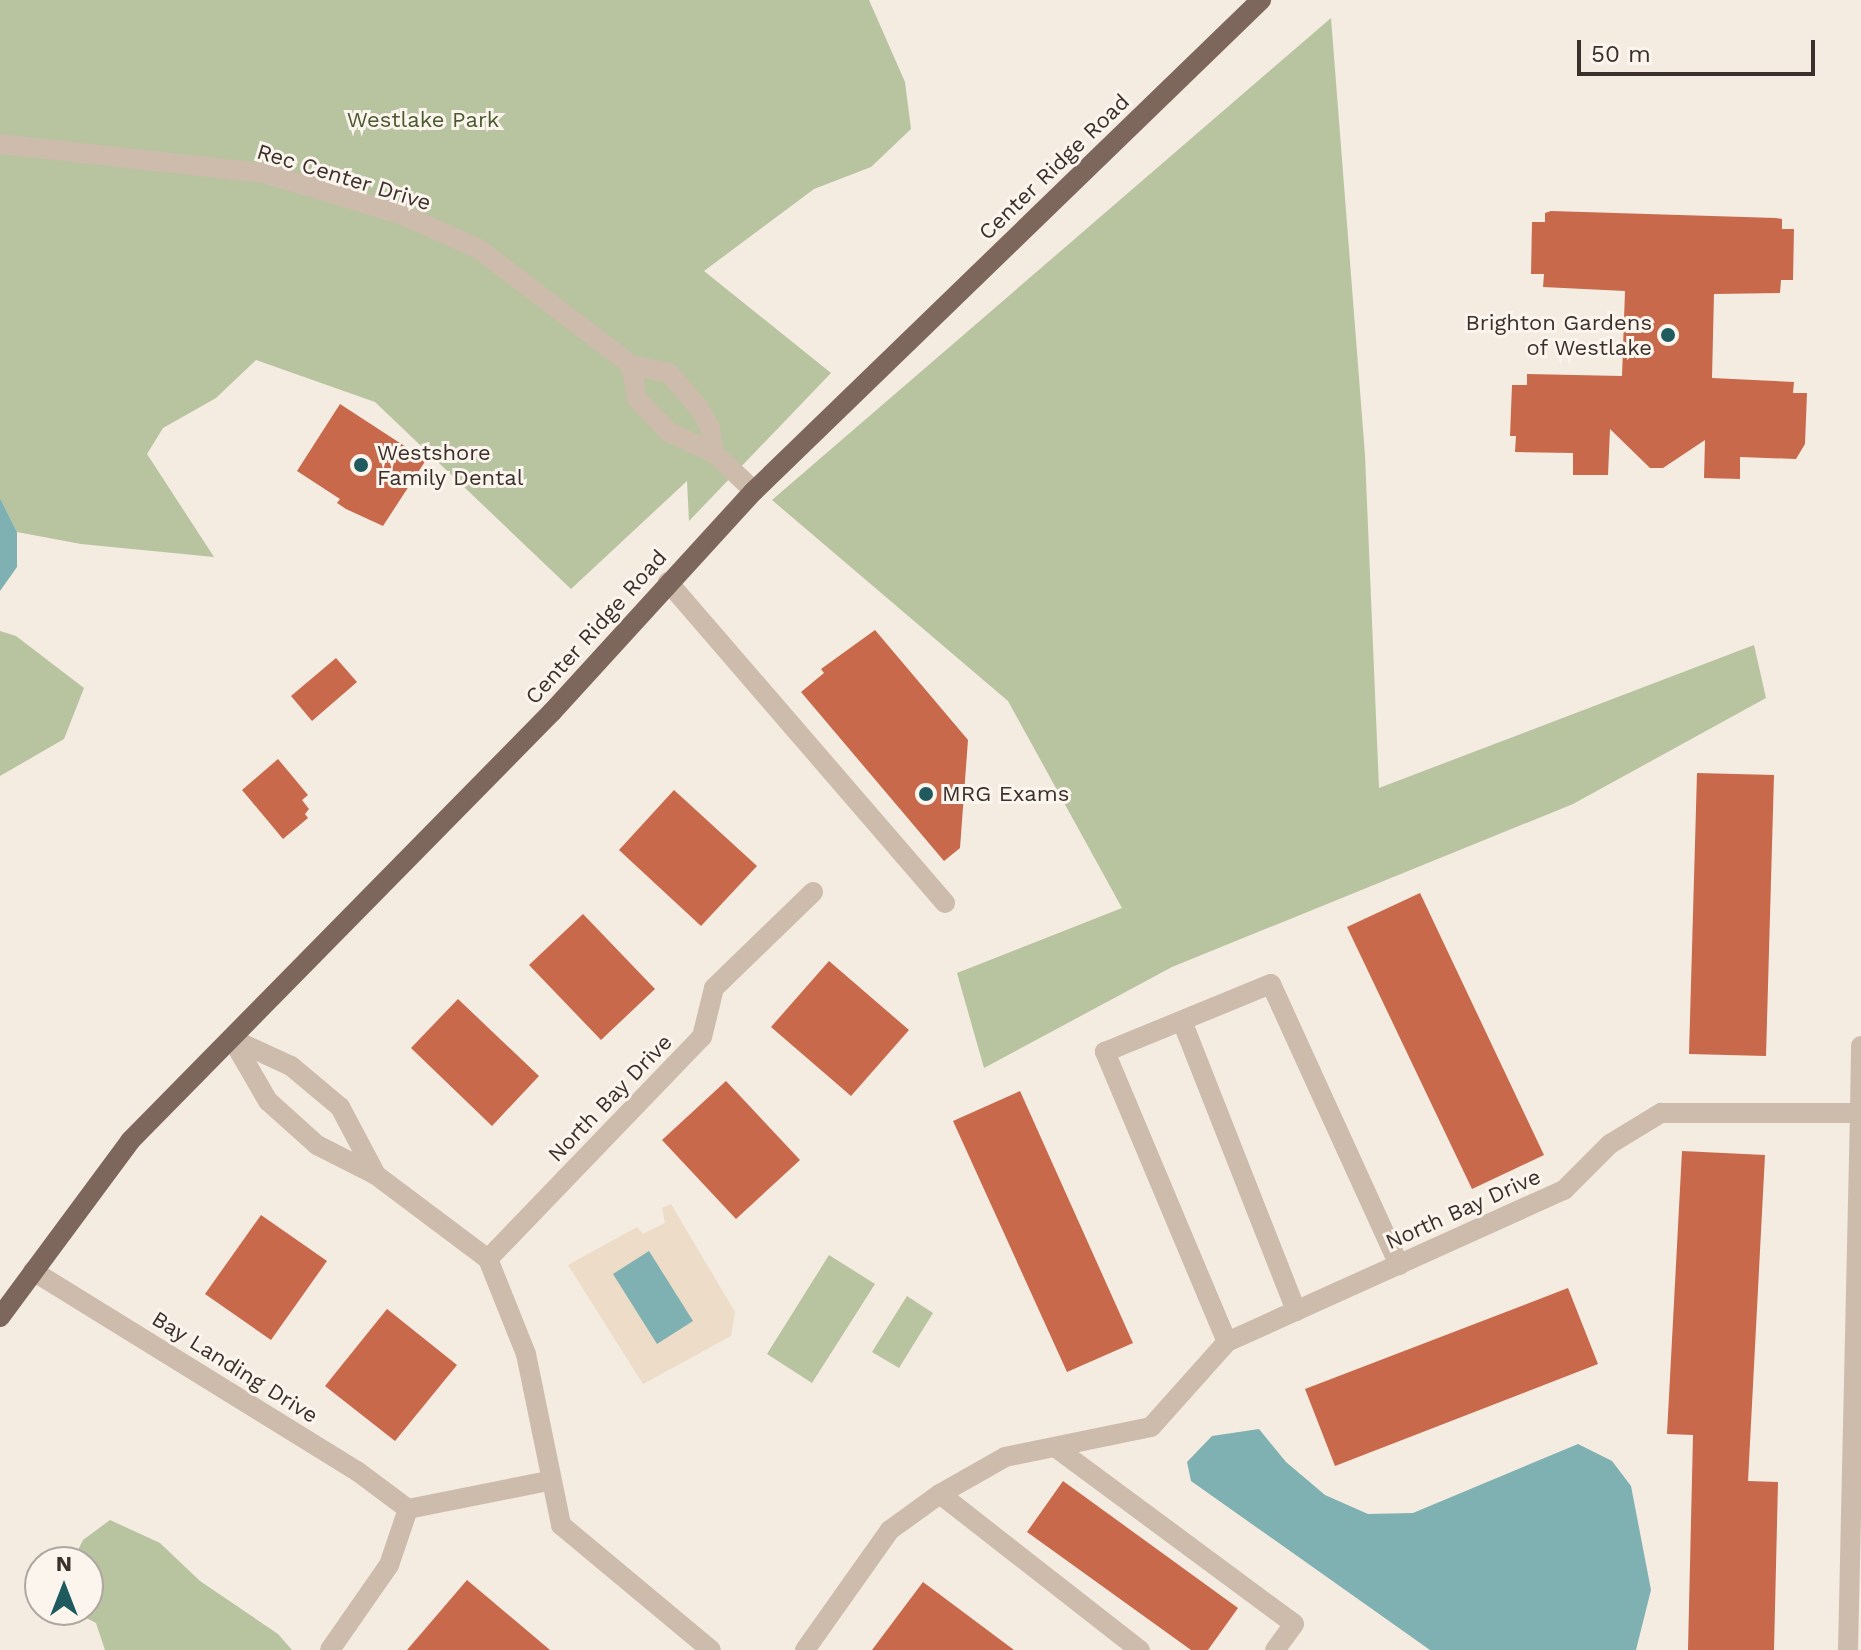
<!DOCTYPE html>
<html>
<head>
<meta charset="utf-8">
<style>
	body { margin:0 }
	#map { position:relative; width:1861px; height:1650px; overflow:hidden; background:#f4ebe1; font-family:"Work Sans",sans-serif }
	div>[style] { position:absolute }
	.green>* { inset:0; background:#b8c4a0 }
	.plaza>* { inset:0; background:#ecdcc8 }
	.water>* { inset:0; background:#7fb0b2 }
	.building>* { inset:0; background:#c8694b }
	.minor>* { height:20px; margin:-10px; padding:0 10px; transform-origin:10px; border-radius:10px; background:#cdbbac }
	.primary>* { height:20px; margin:-10px; padding:0 10px; transform-origin:10px; border-radius:10px; background:#7d675c }
	.dots>* { width:22px; height:22px; translate:-50% -50%; box-sizing:border-box; border:4px solid #fbf5ee; border-radius:50% }
	span { translate:-50% -50%; white-space:nowrap; text-align:center; line-height:1.15; -webkit-text-stroke:6px #fbf5ee; paint-order:stroke }
	.park-label { font-size:22px; color:#4a5a2e }
	.street-label { font-size:22px; color:#3b302b }
	.poi-label { font-size:22px; color:#3b302b }
	.right { translate:-100% -50%; text-align:right }
	.left { translate:0 -50%; text-align:left }
	.north { position:absolute; left:24px; top:1546px; width:80px; height:80px; box-sizing:border-box; background:#fbf5ee; border:2px solid #aea6a0; border-radius:50%; rotate:0deg; font-size:22px; font-weight:700; line-height:32px; text-align:center; color:#3b302b }
	.north::after { content:''; display:block; margin:auto; width:28px; height:36px; background:#1f5a5e; clip-path:polygon(50% 0,100% 100%,50% 72%,0 100%) }
	.scale { position:absolute; left:1577px; top:40px; width:238px; height:36px; box-sizing:border-box; border:4px solid #3b302b; border-top:0; padding-left:10px; font-size:24px; line-height:28px; white-space:nowrap; color:#3b302b; -webkit-text-stroke:6px #fbf5ee; paint-order:stroke }
</style>
</head>
<body>
<div id="map">
	<div class="green">
		<div style="clip-path:polygon(0 0,869px 0,905px 82px,911px 129px,871px 167px,814px 189px,704px 271px,831px 373px,689px 521px,687px 481px,571px 589px,375px 402px,256px 360px,216px 398px,163px 428px,147px 454px,214px 557px,81px 544px,17px 532px,0 498px)"></div>
		<div style="clip-path:polygon(1331px 18px,1365px 455px,1379px 788px,1754px 645px,1766px 698px,1573px 804px,1172px 967px,984px 1068px,957px 973px,1122px 908px,1008px 701px,772px 500px)"></div>
		<div style="clip-path:polygon(0 631px,16px 636px,84px 688px,64px 739px,0 776px)"></div>
		<div style="clip-path:polygon(829px 1255px,875px 1284px,812px 1383px,767px 1354px)"></div>
		<div style="clip-path:polygon(907px 1296px,933px 1313px,899px 1368px,872px 1352px)"></div>
		<div style="clip-path:polygon(110px 1520px,160px 1543px,200px 1581px,278px 1634px,292px 1650px,105px 1650px,96px 1623px,71px 1610px,88px 1610px,88px 1562px,72px 1562px,83px 1540px)"></div>
	</div>
	<div class="plaza">
		<div style="clip-path:polygon(671px 1204px,735px 1312px,731px 1336px,643px 1384px,568px 1265px,637px 1227px,643px 1234px,665px 1223px,662px 1208px)"></div>
	</div>
	<div class="water">
		<div style="clip-path:polygon(0 498px,17px 532px,17px 567px,0 591px)"></div>
		<div style="clip-path:polygon(649px 1251px,693px 1321px,657px 1344px,613px 1274px)"></div>
		<div style="clip-path:polygon(1259px 1429px,1286px 1462px,1325px 1495px,1368px 1514px,1413px 1513px,1578px 1444px,1612px 1461px,1631px 1486px,1651px 1590px,1636px 1650px,1430px 1650px,1191px 1481px,1187px 1462px,1212px 1436px)"></div>
	</div>
	<div class="building">
		<div style="clip-path:polygon(1551px 211px,1776px 218px,1782px 219px,1782px 229px,1794px 229px,1793px 280px,1781px 280px,1780px 293px,1714px 294px,1712px 378px,1794px 382px,1793px 393px,1807px 393px,1805px 444px,1796px 459px,1740px 457px,1740px 479px,1704px 478px,1705px 440px,1663px 468px,1650px 468px,1610px 429px,1608px 475px,1573px 475px,1573px 453px,1515px 452px,1516px 436px,1510px 436px,1512px 385px,1527px 385px,1527px 374px,1622px 376px,1625px 291px,1543px 287px,1544px 274px,1531px 274px,1532px 222px,1545px 222px,1545px 213px)"></div>
		<div style="clip-path:polygon(340px 404px,426px 460px,383px 526px,346px 509px,337px 503px,340px 499px,297px 471px)"></div>
		<div style="clip-path:polygon(875px 630px,968px 740px,960px 848px,944px 861px,801px 692px,824px 673px,821px 669px)"></div>
		<div style="clip-path:polygon(336px 658px,357px 682px,312px 721px,291px 696px)"></div>
		<div style="clip-path:polygon(278px 759px,308px 795px,302px 800px,309px 809px,305px 814px,308px 818px,283px 839px,242px 790px)"></div>
		<div style="clip-path:polygon(1697px 773px,1774px 775px,1766px 1056px,1689px 1054px)"></div>
		<div style="clip-path:polygon(674px 790px,757px 866px,701px 926px,619px 850px)"></div>
		<div style="clip-path:polygon(1420px 893px,1544px 1155px,1472px 1189px,1347px 927px)"></div>
		<div style="clip-path:polygon(583px 914px,655px 989px,601px 1040px,529px 965px)"></div>
		<div style="clip-path:polygon(829px 961px,909px 1030px,851px 1096px,771px 1027px)"></div>
		<div style="clip-path:polygon(458px 999px,539px 1076px,492px 1126px,411px 1048px)"></div>
		<div style="clip-path:polygon(726px 1081px,800px 1160px,736px 1219px,662px 1140px)"></div>
		<div style="clip-path:polygon(1020px 1091px,1133px 1343px,1067px 1372px,953px 1121px)"></div>
		<div style="clip-path:polygon(1682px 1151px,1765px 1155px,1748px 1481px,1778px 1482px,1774px 1650px,1688px 1650px,1693px 1435px,1667px 1434px)"></div>
		<div style="clip-path:polygon(261px 1215px,327px 1261px,271px 1340px,205px 1294px)"></div>
		<div style="clip-path:polygon(1568px 1288px,1598px 1364px,1335px 1466px,1305px 1389px)"></div>
		<div style="clip-path:polygon(387px 1309px,457px 1365px,395px 1441px,325px 1386px)"></div>
		<div style="clip-path:polygon(1063px 1481px,1238px 1608px,1208px 1650px,1191px 1650px,1027px 1532px)"></div>
		<div style="clip-path:polygon(467px 1580px,550px 1650px,407px 1650px)"></div>
		<div style="clip-path:polygon(923px 1582px,1014px 1650px,872px 1650px)"></div>
	</div>
	<div class="minor">
		<div style="left:0;top:144px;width:266px;rotate:6.3deg"></div>
		<div style="left:264px;top:173px;width:145px;rotate:16.8deg"></div>
		<div style="left:403px;top:215px;width:83px;rotate:24.1deg"></div>
		<div style="left:479px;top:249px;width:191px;rotate:37.3deg"></div>
		<div style="left:631px;top:365px;width:39px;rotate:12deg"></div>
		<div style="left:669px;top:373px;width:46px;rotate:49.4deg"></div>
		<div style="left:699px;top:408px;width:23px;rotate:61deg"></div>
		<div style="left:710px;top:428px;width:25px;rotate:81deg"></div>
		<div style="left:631px;top:365px;width:35px;rotate:80deg"></div>
		<div style="left:637px;top:399px;width:46px;rotate:45.9deg"></div>
		<div style="left:669px;top:432px;width:50px;rotate:25deg"></div>
		<div style="left:714px;top:453px;width:55px;rotate:43.5deg"></div>
		<div style="left:668px;top:582px;width:424px;rotate:49.2deg"></div>
		<div style="left:1182px;top:1021px;width:312px;rotate:68.5deg"></div>
		<div style="left:232px;top:1039px;width:72px;rotate:59.9deg"></div>
		<div style="left:268px;top:1101px;width:66px;rotate:41.9deg"></div>
		<div style="left:317px;top:1145px;width:66px;rotate:27deg"></div>
		<div style="left:376px;top:1175px;width:140px;rotate:36.9deg"></div>
		<div style="left:488px;top:1259px;width:102px;rotate:68.2deg"></div>
		<div style="left:526px;top:1354px;width:175px;rotate:78.4deg"></div>
		<div style="left:561px;top:1525px;width:195px;rotate:39.8deg"></div>
		<div style="left:232px;top:1039px;width:65px;rotate:24.6deg"></div>
		<div style="left:291px;top:1066px;width:64px;rotate:39.9deg"></div>
		<div style="left:340px;top:1107px;width:77px;rotate:62.1deg"></div>
		<div style="left:1860px;top:1113px;width:67px;rotate:-89.1deg"></div>
		<div style="left:488px;top:1259px;width:308px;rotate:-46.1deg"></div>
		<div style="left:702px;top:1037px;width:50px;rotate:-76.2deg"></div>
		<div style="left:714px;top:988px;width:138px;rotate:-44.1deg"></div>
		<div style="left:33px;top:1271px;width:381px;rotate:31.7deg"></div>
		<div style="left:357px;top:1471px;width:64px;rotate:36.7deg"></div>
		<div style="left:408px;top:1509px;width:59px;rotate:108.7deg"></div>
		<div style="left:389px;top:1565px;width:103px;rotate:124.8deg"></div>
		<div style="left:1227px;top:1342px;width:315px;rotate:-112.8deg"></div>
		<div style="left:1105px;top:1052px;width:179px;rotate:-22.3deg"></div>
		<div style="left:1271px;top:984px;width:309px;rotate:65.5deg"></div>
		<div style="left:1055px;top:1447px;width:297px;rotate:36.5deg"></div>
		<div style="left:1294px;top:1624px;width:32px;rotate:126deg"></div>
		<div style="left:940px;top:1494px;width:254px;rotate:38deg"></div>
		<div style="left:408px;top:1509px;width:143px;rotate:-11.3deg"></div>
		<div style="left:805px;top:1650px;width:147px;rotate:-54.7deg"></div>
		<div style="left:890px;top:1530px;width:62px;rotate:-35.8deg"></div>
		<div style="left:940px;top:1494px;width:75px;rotate:-29.6deg"></div>
		<div style="left:1005px;top:1457px;width:149px;rotate:-11.6deg"></div>
		<div style="left:1151px;top:1427px;width:114px;rotate:-48.2deg"></div>
		<div style="left:1227px;top:1342px;width:370px;rotate:-24.3deg"></div>
		<div style="left:1564px;top:1190px;width:65px;rotate:-45deg"></div>
		<div style="left:1610px;top:1144px;width:60px;rotate:-31.3deg"></div>
		<div style="left:1661px;top:1113px;width:199px"></div>
		<div style="left:1860px;top:1113px;width:537px;rotate:91.28deg"></div>
	</div>
	<div class="primary">
		<div style="left:0;top:1317px;width:219px;rotate:-53.5deg"></div>
		<div style="left:130px;top:1141px;width:602px;rotate:-45.47deg"></div>
		<div style="left:552px;top:712px;width:299px;rotate:-47.6deg"></div>
		<div style="left:754px;top:491px;width:706px;rotate:-44.08deg"></div>
	</div>
	<div class="dots">
		<div style="left:1668px;top:335px;background:#1f5a5e"></div>
		<div style="left:361px;top:465px;background:#1f5a5e"></div>
		<div style="left:926px;top:794px;background:#1f5a5e"></div>
	</div>
	<div class="park-label">
		<span style="left:423px;top:120px">Westlake Park</span>
	</div>
	<div class="street-label">
		<span style="left:1054px;top:167px;rotate:-44deg">Center Ridge Road</span>
		<span style="left:344px;top:177px;rotate:17deg">Rec Center Drive</span>
		<span style="left:596px;top:627px;rotate:-48deg">Center Ridge Road</span>
		<span style="left:610px;top:1098px;rotate:-46deg">North Bay Drive</span>
		<span style="left:1463px;top:1209px;rotate:-24deg">North Bay Drive</span>
		<span style="left:235px;top:1367px;rotate:32deg">Bay Landing Drive</span>
	</div>
	<div class="poi-label">
		<span class="right" style="left:1652px;top:335px">Brighton Gardens<br>of Westlake</span>
		<span class="left" style="left:377px;top:465px">Westshore<br>Family Dental</span>
		<span class="left" style="left:942px;top:794px">MRG Exams</span>
	</div>
	<div class="north">N</div>
	<div class="scale">50 m</div>
</div>
</body>
</html>
